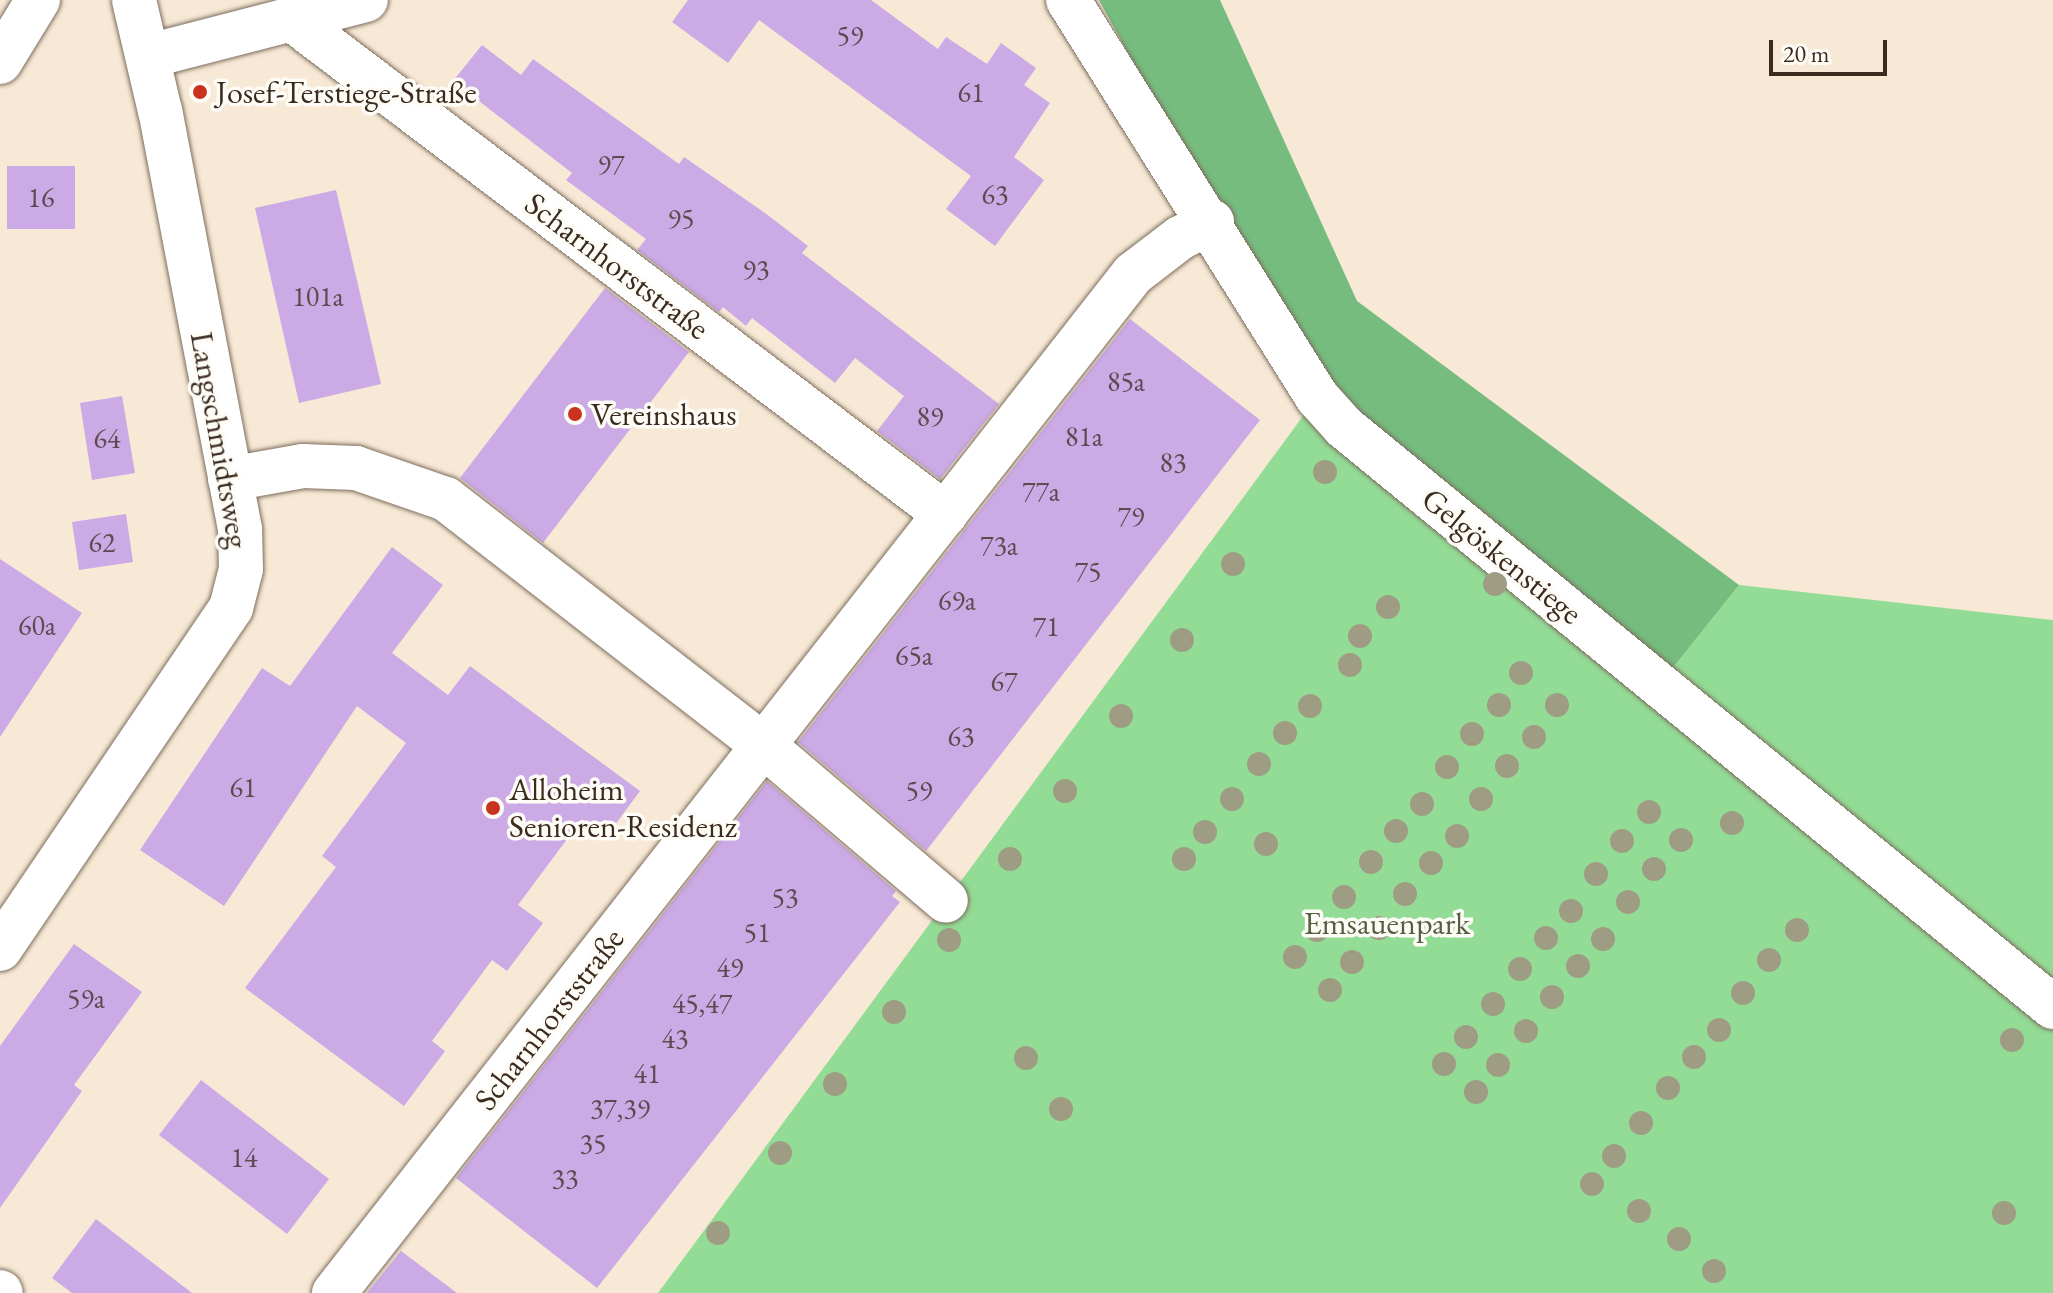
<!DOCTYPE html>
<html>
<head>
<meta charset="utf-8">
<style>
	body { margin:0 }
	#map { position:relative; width:2053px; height:1293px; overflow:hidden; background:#f7e9d5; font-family:"EB Garamond",serif }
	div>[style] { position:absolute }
	.green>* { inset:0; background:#93dc96 }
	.forest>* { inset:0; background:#76bc7f }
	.building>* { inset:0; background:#ccaae6 }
	.roads { filter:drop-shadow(0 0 2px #7d6d5e) drop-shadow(0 0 2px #7d6d5e) }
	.minor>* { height:44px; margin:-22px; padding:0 22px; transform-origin:22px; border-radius:22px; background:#fff }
	.trees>* { width:24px; height:24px; margin:-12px; border-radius:50%; background:#9e9d84 }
	.dots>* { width:22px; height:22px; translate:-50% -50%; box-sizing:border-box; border:4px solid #fdfcf7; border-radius:50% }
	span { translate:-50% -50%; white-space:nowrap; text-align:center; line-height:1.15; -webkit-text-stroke:7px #fdfcf7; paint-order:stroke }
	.number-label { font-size:28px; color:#5f4a50 }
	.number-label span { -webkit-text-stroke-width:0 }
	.poi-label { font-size:32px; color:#3b2a1e }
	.left { translate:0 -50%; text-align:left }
	.street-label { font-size:32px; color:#3b2a1e }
	.park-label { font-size:32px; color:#555f42 }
	.scale { position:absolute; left:1769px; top:40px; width:118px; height:36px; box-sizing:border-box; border:4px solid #3b2a1e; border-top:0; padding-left:10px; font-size:24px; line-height:28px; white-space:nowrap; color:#3b2a1e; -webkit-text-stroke:6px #fdfcf7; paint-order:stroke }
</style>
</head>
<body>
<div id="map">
	<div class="green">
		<div style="clip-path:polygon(1317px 397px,1668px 674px,1739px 585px,2053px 620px,2053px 1293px,658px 1293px)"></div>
	</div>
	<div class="forest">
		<div style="clip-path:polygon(1099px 0,1220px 0,1357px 301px,1739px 585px,1668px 674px,1317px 397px)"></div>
	</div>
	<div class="building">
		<div style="clip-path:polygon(688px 0,871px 0,938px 49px,946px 37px,987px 64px,1001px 43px,1036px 68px,1024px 85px,1050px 103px,1014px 157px,1044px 180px,995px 246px,946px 209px,971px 176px,759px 20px,728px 63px,672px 22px)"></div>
		<div style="clip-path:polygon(482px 45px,521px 75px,533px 59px,679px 164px,684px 157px,765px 213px,808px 246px,802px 253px,999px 404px,940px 479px,877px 431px,904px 396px,855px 358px,835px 383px,752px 318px,746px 326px,723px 307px,719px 312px,637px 250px,646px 239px,566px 180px,572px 173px,453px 81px)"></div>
		<div style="clip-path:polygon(7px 166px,75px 166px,75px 229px,7px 229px)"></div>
		<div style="clip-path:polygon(336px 190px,381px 384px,299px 403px,255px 208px)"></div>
		<div style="clip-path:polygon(605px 288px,689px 352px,543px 543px,460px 478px)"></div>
		<div style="clip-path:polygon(1130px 319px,1260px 420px,926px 851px,798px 742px)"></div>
		<div style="clip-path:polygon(122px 396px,135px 473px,92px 480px,80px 403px)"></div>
		<div style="clip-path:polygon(126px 514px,133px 562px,79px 570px,72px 522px)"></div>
		<div style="clip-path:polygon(392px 547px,443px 585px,392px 653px,448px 695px,470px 666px,640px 791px,603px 841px,579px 823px,518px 905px,543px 923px,507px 971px,492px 960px,432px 1041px,445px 1051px,404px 1106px,245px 988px,336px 867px,322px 856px,406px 743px,357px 706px,224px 906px,140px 850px,262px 668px,290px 686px)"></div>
		<div style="clip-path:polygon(0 559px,82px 613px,0 737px)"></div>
		<div style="clip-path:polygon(767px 781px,896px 891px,892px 896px,900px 902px,597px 1288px,456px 1178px)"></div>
		<div style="clip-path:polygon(74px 944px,142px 992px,74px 1085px,82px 1091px,0 1208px,0 1046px)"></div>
		<div style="clip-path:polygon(201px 1080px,329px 1179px,287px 1234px,159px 1135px)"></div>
		<div style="clip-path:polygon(96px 1219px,153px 1263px,192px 1293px,72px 1293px,52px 1278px)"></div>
		<div style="clip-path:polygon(401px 1251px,457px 1293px,367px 1293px)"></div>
	</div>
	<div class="roads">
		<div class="minor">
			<div style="left:1068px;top:0;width:469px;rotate:57.9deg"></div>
			<div style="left:1317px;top:397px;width:40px;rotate:48deg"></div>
			<div style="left:1344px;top:427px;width:916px;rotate:39.29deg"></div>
			<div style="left:290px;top:18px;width:822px;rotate:37.13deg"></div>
			<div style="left:149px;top:56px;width:224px;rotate:-14.5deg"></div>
			<div style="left:0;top:62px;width:73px;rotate:-58.5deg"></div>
			<div style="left:230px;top:479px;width:74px;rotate:-10.1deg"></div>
			<div style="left:303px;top:466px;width:53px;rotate:2.2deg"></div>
			<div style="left:356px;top:468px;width:95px;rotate:19deg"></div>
			<div style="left:446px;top:499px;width:401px;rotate:37.8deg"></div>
			<div style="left:763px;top:745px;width:240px;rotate:40.4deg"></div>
			<div style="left:0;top:949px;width:412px;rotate:-55.9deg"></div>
			<div style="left:231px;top:608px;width:40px;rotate:-75.6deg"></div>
			<div style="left:241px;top:569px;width:40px;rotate:-91.4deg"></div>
			<div style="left:240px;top:529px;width:426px;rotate:-100.8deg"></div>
			<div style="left:160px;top:111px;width:114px;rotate:-103.2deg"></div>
			<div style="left:0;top:1292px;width:1px;rotate:45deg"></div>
			<div style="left:334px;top:1293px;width:1295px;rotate:-51.9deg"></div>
			<div style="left:1133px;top:274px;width:59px;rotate:-37.5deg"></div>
			<div style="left:1180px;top:238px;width:36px;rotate:-27deg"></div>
		</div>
	</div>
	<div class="trees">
		<div style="left:1325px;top:472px"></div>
		<div style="left:1233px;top:564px"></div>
		<div style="left:1495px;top:584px"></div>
		<div style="left:1388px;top:607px"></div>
		<div style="left:1360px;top:636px"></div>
		<div style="left:1182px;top:640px"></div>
		<div style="left:1350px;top:665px"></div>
		<div style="left:1521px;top:673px"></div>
		<div style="left:1499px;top:705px"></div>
		<div style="left:1557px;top:705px"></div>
		<div style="left:1310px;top:706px"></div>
		<div style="left:1121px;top:716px"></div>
		<div style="left:1285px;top:733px"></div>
		<div style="left:1472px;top:734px"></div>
		<div style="left:1534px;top:737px"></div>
		<div style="left:1259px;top:764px"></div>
		<div style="left:1507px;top:766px"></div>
		<div style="left:1447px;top:767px"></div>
		<div style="left:1065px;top:791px"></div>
		<div style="left:1232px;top:799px"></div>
		<div style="left:1481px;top:799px"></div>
		<div style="left:1422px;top:804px"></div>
		<div style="left:1649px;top:812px"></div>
		<div style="left:1732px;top:823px"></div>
		<div style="left:1396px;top:831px"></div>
		<div style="left:1205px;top:832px"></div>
		<div style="left:1457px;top:836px"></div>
		<div style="left:1681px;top:840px"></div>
		<div style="left:1622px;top:841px"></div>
		<div style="left:1266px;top:844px"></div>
		<div style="left:1010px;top:859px"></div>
		<div style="left:1184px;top:859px"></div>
		<div style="left:1371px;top:862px"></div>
		<div style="left:1431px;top:863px"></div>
		<div style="left:1654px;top:869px"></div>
		<div style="left:1596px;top:874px"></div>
		<div style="left:1405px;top:894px"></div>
		<div style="left:1344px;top:897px"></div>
		<div style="left:1628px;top:902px"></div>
		<div style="left:1571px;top:911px"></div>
		<div style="left:1379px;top:928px"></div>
		<div style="left:1317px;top:930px"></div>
		<div style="left:1797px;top:930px"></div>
		<div style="left:1546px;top:938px"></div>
		<div style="left:1603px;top:939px"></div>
		<div style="left:949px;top:940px"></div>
		<div style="left:1295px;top:957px"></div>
		<div style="left:1769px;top:960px"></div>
		<div style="left:1352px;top:962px"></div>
		<div style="left:1578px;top:966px"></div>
		<div style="left:1520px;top:969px"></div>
		<div style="left:1330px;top:990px"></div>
		<div style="left:1743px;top:993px"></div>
		<div style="left:1552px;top:997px"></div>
		<div style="left:1493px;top:1004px"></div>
		<div style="left:894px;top:1012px"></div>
		<div style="left:1719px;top:1030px"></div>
		<div style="left:1526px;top:1031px"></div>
		<div style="left:1466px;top:1037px"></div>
		<div style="left:2012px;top:1040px"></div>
		<div style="left:1694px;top:1057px"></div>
		<div style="left:1026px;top:1058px"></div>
		<div style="left:1444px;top:1064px"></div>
		<div style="left:1498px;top:1065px"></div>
		<div style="left:835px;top:1084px"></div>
		<div style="left:1668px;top:1088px"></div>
		<div style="left:1476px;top:1092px"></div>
		<div style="left:1061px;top:1109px"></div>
		<div style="left:1641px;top:1123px"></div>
		<div style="left:780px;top:1153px"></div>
		<div style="left:1614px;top:1156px"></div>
		<div style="left:1592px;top:1184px"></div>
		<div style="left:1639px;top:1211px"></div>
		<div style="left:2004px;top:1213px"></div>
		<div style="left:718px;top:1233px"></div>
		<div style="left:1679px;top:1239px"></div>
		<div style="left:1714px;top:1271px"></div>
	</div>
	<div class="dots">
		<div style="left:200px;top:92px;background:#c8321e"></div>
		<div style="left:575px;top:414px;background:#c8321e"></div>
		<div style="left:493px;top:808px;background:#c8321e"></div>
	</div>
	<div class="number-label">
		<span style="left:850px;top:35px">59</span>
		<span style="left:971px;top:92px">61</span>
		<span style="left:611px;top:164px">97</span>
		<span style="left:995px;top:194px">63</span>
		<span style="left:41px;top:197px">16</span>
		<span style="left:681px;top:218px">95</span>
		<span style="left:756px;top:269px">93</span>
		<span style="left:318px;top:296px">101a</span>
		<span style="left:1126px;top:381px">85a</span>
		<span style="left:930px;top:416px">89</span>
		<span style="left:1084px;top:436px">81a</span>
		<span style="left:107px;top:438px">64</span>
		<span style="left:1173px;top:462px">83</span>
		<span style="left:1041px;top:491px">77a</span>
		<span style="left:1131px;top:516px">79</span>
		<span style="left:102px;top:542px">62</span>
		<span style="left:999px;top:545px">73a</span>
		<span style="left:1088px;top:571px">75</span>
		<span style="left:957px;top:600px">69a</span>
		<span style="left:37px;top:625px">60a</span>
		<span style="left:1046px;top:626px">71</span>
		<span style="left:914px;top:655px">65a</span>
		<span style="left:1004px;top:681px">67</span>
		<span style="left:961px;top:736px">63</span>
		<span style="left:243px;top:787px">61</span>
		<span style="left:919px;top:790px">59</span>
		<span style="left:785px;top:897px">53</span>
		<span style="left:757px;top:932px">51</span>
		<span style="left:730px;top:967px">49</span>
		<span style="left:86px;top:998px">59a</span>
		<span style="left:702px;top:1003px">45,47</span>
		<span style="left:675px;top:1038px">43</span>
		<span style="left:647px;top:1073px">41</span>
		<span style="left:620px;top:1108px">37,39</span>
		<span style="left:593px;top:1143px">35</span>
		<span style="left:244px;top:1157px">14</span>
		<span style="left:565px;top:1178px">33</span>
	</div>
	<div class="poi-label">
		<span class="left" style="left:216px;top:92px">Josef-Terstiege-Straße</span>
		<span class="left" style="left:591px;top:414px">Vereinshaus</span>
		<span class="left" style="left:509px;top:808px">Alloheim<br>Senioren-Residenz</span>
	</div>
	<div class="street-label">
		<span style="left:617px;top:266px;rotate:37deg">Scharnhorststraße</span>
		<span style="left:220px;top:440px;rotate:80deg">Langschmidtsweg</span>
		<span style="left:1502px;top:556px;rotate:39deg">Gelgöskenstiege</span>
		<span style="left:549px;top:1019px;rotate:-52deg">Scharnhorststraße</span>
	</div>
	<div class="park-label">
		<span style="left:1387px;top:923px">Emsauenpark</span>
	</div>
	<div class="scale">20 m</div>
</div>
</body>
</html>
